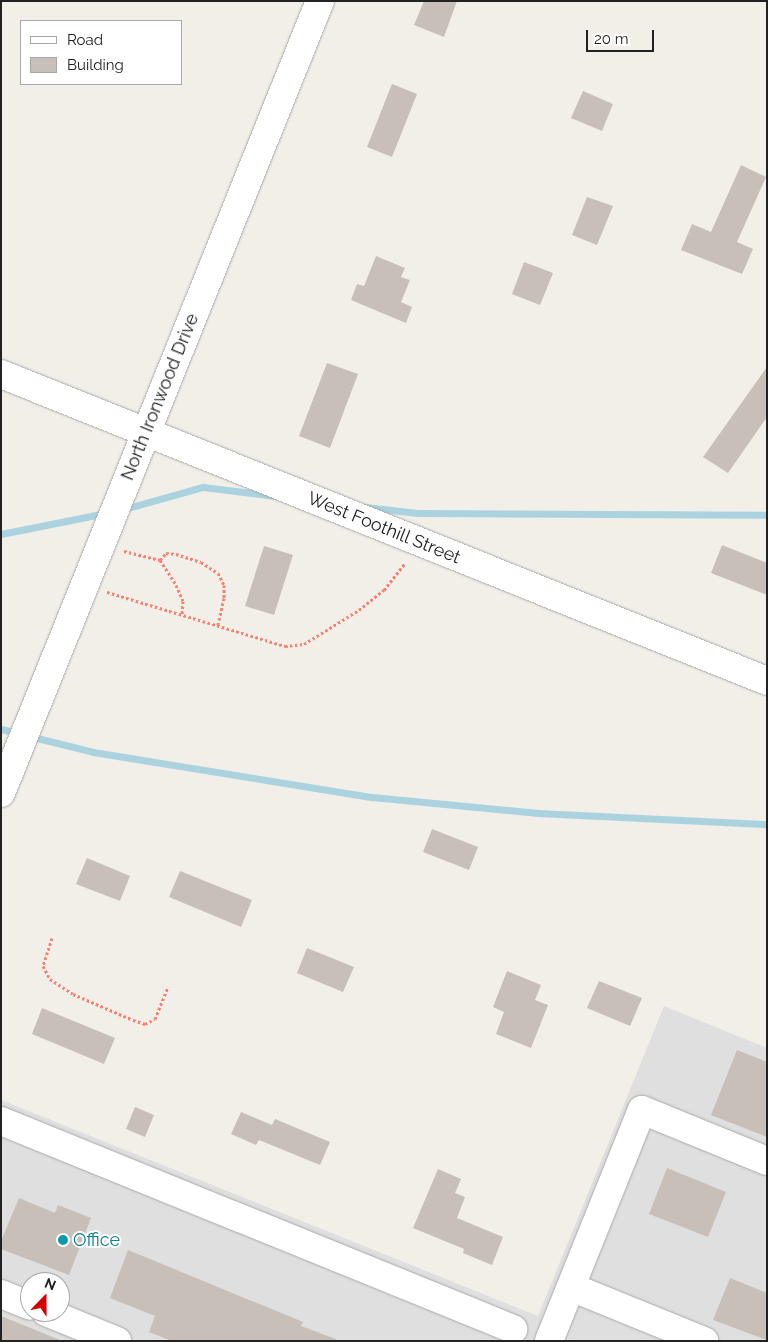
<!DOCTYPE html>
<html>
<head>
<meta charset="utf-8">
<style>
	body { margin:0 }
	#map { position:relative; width:768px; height:1342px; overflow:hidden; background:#f2efe9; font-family:Raleway,sans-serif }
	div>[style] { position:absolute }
	.residential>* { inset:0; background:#e0dfdf }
	.stream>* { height:7px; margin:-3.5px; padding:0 3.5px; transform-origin:3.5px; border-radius:3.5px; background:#aad3df }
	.building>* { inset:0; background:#c7bfb8 }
	.path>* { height:3px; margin-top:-1.5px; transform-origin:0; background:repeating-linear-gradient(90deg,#fa8072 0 2.5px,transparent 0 5px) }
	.roads { filter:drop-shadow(0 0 1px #a9a9a9) drop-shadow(0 0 1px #a9a9a9) }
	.minor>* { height:28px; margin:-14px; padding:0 14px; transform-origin:14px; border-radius:14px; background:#fff }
	.dots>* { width:14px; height:14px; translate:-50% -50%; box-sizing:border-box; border:2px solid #fff; border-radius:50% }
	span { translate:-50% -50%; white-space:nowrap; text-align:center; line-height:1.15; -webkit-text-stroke:4px #fff; paint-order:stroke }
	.street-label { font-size:18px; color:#222 }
	.culture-label { font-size:18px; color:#0d838f }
	.left { translate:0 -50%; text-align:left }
	.frame { position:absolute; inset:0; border:2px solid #222; pointer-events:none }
	.legend { position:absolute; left:20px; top:20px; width:162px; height:65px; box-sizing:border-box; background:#fff; border:1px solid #a7a7a7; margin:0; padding:6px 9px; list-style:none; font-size:15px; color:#222 }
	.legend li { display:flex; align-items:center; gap:10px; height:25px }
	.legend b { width:25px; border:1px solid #a7a7a7 }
	.north { position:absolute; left:20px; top:1272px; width:50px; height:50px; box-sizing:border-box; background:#fff; border:1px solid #a7a7a7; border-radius:50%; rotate:22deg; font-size:14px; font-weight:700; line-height:20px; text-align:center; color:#222 }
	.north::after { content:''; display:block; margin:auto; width:18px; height:22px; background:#d40000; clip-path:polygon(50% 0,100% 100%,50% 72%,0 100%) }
	.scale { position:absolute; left:586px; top:30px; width:68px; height:22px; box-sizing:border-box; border:2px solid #222; border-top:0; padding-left:6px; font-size:15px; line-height:18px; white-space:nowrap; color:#222; -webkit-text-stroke:4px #fff; paint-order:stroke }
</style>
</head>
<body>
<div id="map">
	<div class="residential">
		<div style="clip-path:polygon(evenodd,664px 1006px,767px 1048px,767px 1341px,1px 1341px,1px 1100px,538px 1316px,664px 1006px,30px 1282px,60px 1282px,60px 1312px,30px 1312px,30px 1282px)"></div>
	</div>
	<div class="stream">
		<div style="left:365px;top:507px;width:53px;rotate:6.5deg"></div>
		<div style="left:418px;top:513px;width:349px;rotate:0.3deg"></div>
		<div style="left:124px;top:509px;width:82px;rotate:-15.6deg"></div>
		<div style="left:203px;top:487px;width:73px;rotate:7.1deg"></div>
		<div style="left:1px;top:534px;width:107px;rotate:-11.3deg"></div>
		<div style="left:1px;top:729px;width:17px;rotate:13deg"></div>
		<div style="left:29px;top:736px;width:66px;rotate:14deg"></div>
		<div style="left:93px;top:752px;width:283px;rotate:9.2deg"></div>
		<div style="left:372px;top:797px;width:167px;rotate:5.5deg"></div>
		<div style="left:538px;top:813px;width:229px;rotate:2.8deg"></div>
	</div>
	<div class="building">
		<div style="clip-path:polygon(424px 1px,457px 1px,444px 37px,414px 25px)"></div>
		<div style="clip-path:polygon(392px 84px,417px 94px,392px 157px,367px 147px)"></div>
		<div style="clip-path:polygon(583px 91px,613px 104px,602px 131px,571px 118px)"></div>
		<div style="clip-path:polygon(741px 165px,766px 177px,737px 242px,753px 249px,742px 274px,681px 250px,692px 224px,711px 232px)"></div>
		<div style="clip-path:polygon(587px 197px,613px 206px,597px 245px,572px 235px)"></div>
		<div style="clip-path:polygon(376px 256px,405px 268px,401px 277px,410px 280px,401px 302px,412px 307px,406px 323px,351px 300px,357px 284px,364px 286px)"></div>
		<div style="clip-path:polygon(524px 262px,553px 273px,540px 305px,512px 294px)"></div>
		<div style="clip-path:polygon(327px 363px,358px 374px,330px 448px,299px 436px)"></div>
		<div style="clip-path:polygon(767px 367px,767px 417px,728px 473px,703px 457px)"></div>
		<div style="clip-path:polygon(722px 545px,767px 563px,767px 595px,711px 573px)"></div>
		<div style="clip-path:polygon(264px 546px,293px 555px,274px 615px,245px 606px)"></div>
		<div style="clip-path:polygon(432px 829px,478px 847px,469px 870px,423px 852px)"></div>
		<div style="clip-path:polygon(87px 858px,130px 876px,120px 901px,76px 884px)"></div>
		<div style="clip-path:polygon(180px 871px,252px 900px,241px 927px,169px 897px)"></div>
		<div style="clip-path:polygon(307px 948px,354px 967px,343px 992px,297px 973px)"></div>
		<div style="clip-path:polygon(507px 971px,541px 985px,535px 1000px,548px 1005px,531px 1048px,496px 1034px,504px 1012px,493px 1007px)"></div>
		<div style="clip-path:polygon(599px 981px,642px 998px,630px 1026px,587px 1008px)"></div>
		<div style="clip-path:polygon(42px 1008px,115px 1038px,104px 1064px,32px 1034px)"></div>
		<div style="clip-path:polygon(737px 1050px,767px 1062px,767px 1137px,711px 1115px)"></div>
		<div style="clip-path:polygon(135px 1107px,154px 1115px,145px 1137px,126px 1129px)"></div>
		<div style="clip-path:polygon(241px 1112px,272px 1125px,275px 1119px,330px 1142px,320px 1165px,259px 1140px,256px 1145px,231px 1134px)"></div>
		<div style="clip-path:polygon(667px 1168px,726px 1192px,708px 1237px,649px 1214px)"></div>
		<div style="clip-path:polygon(438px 1169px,461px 1179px,455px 1193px,465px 1197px,457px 1218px,503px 1237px,492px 1265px,463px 1253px,464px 1249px,413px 1228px)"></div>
		<div style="clip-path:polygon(19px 1198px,55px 1213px,58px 1205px,91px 1218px,69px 1275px,1px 1249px,1px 1241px)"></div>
		<div style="clip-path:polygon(128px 1250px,303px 1322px,301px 1326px,336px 1339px,335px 1341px,172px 1341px,149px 1332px,155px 1316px,110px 1298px)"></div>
		<div style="clip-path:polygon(730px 1278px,767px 1293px,767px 1340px,713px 1320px)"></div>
		<div style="clip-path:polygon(1px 1316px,60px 1340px,60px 1341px,1px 1341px)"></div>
	</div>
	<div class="path">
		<div style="left:124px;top:551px;width:37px;rotate:14deg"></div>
		<div style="left:160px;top:560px;width:9px;rotate:-49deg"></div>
		<div style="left:166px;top:553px;width:10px;rotate:6deg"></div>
		<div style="left:176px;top:554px;width:26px;rotate:18deg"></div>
		<div style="left:201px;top:562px;width:20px;rotate:33deg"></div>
		<div style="left:218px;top:573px;width:13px;rotate:63deg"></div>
		<div style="left:224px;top:585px;width:13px;rotate:90deg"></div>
		<div style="left:224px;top:598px;width:28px;rotate:103deg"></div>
		<div style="left:160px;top:560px;width:30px;rotate:57deg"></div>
		<div style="left:176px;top:585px;width:17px;rotate:66deg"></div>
		<div style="left:183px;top:601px;width:14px;rotate:94deg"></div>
		<div style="left:107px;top:592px;width:186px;rotate:16.9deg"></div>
		<div style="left:285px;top:646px;width:19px;rotate:-6deg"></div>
		<div style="left:304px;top:644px;width:65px;rotate:-31.7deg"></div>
		<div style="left:359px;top:610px;width:32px;rotate:-39deg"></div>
		<div style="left:384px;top:590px;width:34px;rotate:-52deg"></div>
		<div style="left:52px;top:938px;width:29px;rotate:108deg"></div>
		<div style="left:43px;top:966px;width:15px;rotate:62deg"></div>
		<div style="left:50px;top:979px;width:27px;rotate:33deg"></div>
		<div style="left:73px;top:994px;width:65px;rotate:23.4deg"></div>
		<div style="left:133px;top:1020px;width:13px;rotate:18deg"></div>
		<div style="left:145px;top:1024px;width:11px;rotate:-27deg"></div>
		<div style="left:155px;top:1019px;width:35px;rotate:-68deg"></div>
	</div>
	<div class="roads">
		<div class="minor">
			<div style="left:1px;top:374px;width:825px;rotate:21.84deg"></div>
			<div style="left:1px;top:793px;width:854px;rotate:-68.06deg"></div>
			<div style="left:1px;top:1121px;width:553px;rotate:22.11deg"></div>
			<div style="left:571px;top:1287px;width:144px;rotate:22.1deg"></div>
			<div style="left:1px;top:1294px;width:31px;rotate:22deg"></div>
			<div style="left:46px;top:1312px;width:77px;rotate:22.2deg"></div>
			<div style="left:549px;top:1341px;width:249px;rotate:-68.1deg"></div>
			<div style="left:642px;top:1110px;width:135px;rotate:22.2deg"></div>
		</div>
	</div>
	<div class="dots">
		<div style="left:63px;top:1240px;background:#0f9aa8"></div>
	</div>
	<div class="street-label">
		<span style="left:160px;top:397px;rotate:-68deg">North Ironwood Drive</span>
		<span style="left:384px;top:528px;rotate:22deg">West Foothill Street</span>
	</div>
	<div class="culture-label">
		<span class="left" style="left:73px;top:1240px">Office</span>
	</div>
	<div class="frame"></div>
	<ul class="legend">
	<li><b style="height:6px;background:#fff"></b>Road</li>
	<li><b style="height:14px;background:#c7bfb8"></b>Building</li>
	</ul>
	<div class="north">N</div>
	<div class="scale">20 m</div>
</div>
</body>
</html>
